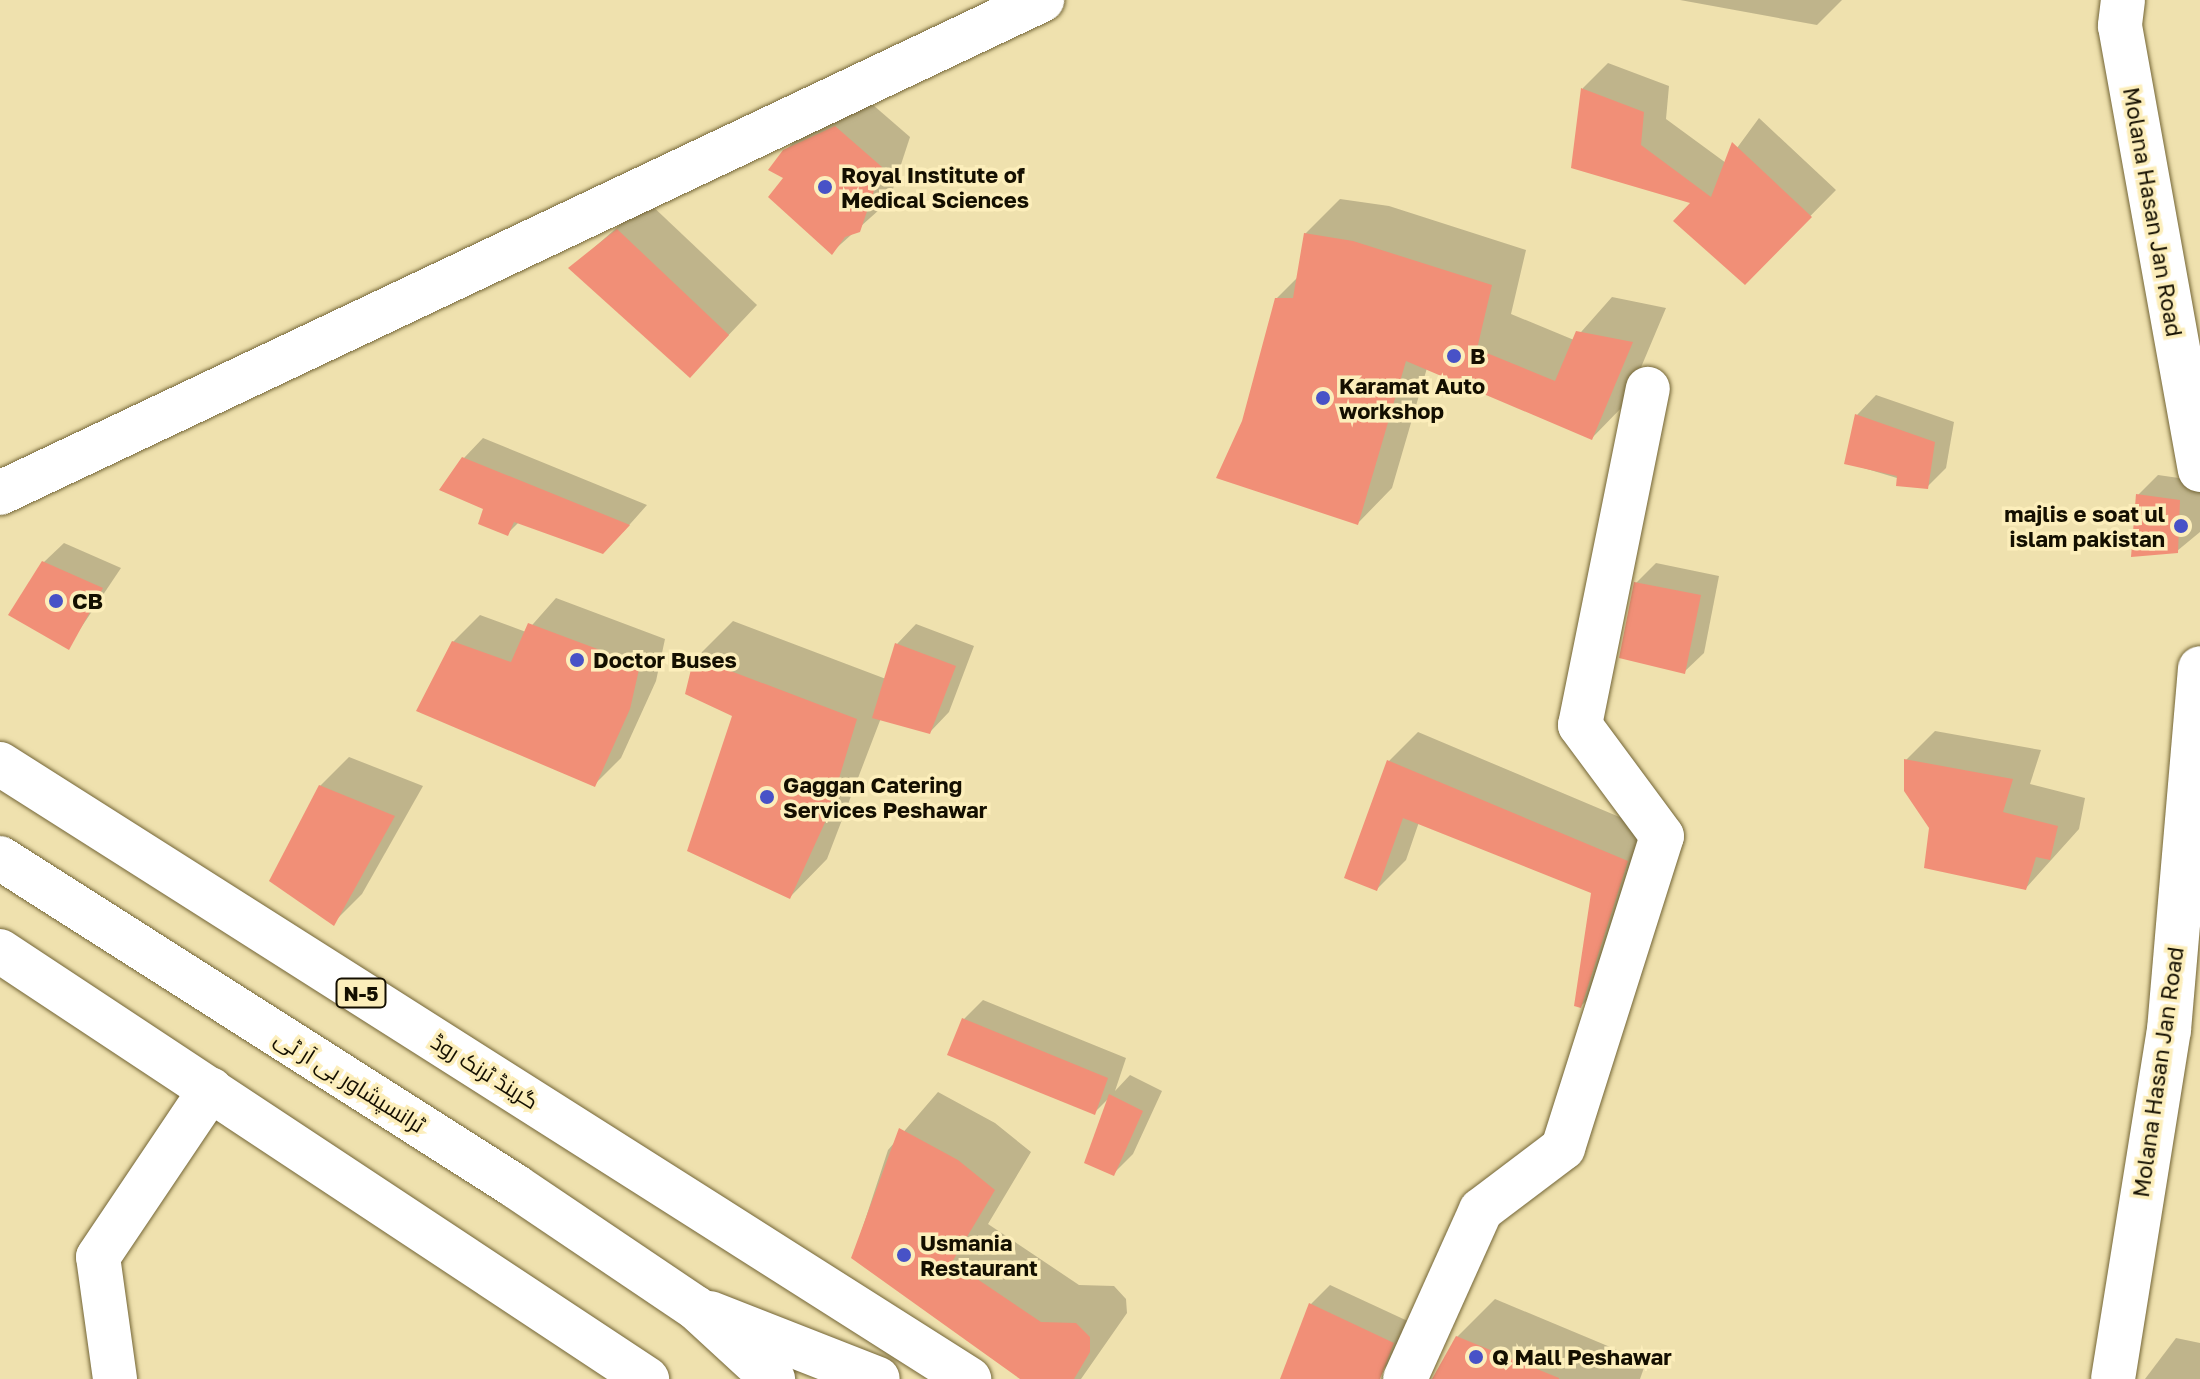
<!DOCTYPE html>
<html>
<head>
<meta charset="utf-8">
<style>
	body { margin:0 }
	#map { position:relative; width:2200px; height:1379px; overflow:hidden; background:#efe1ae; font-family:"Golos Text",Cairo,sans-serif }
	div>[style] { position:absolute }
	.shadow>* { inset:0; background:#0003 }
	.building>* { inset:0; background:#f18f77 }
	.roads { filter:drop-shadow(0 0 2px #736536) drop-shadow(0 0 2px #736536) }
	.minor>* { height:44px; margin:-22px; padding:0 22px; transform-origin:22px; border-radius:22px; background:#fff }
	.highway>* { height:44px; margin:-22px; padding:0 22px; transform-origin:22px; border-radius:22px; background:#fff }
	.dots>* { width:22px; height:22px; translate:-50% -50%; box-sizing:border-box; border:4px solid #fceebb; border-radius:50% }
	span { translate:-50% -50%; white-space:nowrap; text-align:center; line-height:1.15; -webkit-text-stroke:7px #fceebb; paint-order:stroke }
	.shield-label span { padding:2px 6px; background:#fceebb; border:2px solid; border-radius:6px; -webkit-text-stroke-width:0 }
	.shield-label { font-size:20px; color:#140f00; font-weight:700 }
	.poi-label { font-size:22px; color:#140f00; font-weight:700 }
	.left { translate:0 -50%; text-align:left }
	.right { translate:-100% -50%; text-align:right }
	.street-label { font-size:22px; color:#140f00 }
</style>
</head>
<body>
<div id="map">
	<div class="shadow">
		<div style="clip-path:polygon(1680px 0,1842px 0,1817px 25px)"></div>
		<div style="clip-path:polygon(1608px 63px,1669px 86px,1666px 119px,1726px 163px,1759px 118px,1836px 190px,1745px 282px,1694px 202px,1573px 166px,1583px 88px)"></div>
		<div style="clip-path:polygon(865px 98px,910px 137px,889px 201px,832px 252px,785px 151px,814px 122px)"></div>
		<div style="clip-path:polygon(1340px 199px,1389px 206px,1526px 250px,1511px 314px,1574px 340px,1612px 297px,1666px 308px,1626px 403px,1592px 438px,1427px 368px,1392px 488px,1358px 523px,1244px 422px,1276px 299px,1298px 277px,1305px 234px)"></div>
		<div style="clip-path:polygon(647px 201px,757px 305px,690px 376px,571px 268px)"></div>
		<div style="clip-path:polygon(1876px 395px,1954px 422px,1946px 468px,1927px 487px,1847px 463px,1857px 415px)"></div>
		<div style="clip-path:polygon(483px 438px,647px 505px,623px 532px,519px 522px,508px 533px,486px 508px,464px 458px)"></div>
		<div style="clip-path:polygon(2158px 475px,2200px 481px,2200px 532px,2177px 551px,2138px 495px)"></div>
		<div style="clip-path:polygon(64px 543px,121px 568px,68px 647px,44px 562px)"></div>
		<div style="clip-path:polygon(1656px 563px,1719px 576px,1704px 653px,1684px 672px,1636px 583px)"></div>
		<div style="clip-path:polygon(556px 598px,665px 639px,656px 681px,621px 758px,595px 784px,453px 642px,480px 615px,526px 632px)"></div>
		<div style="clip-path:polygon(733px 621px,886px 679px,897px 644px,916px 624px,974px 646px,949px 712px,930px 732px,881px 718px,827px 859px,790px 897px,734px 715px,696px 658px)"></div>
		<div style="clip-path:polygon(1935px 731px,2041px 750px,2030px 784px,2085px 798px,2079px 829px,2026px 888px,1931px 828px,1906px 760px)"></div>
		<div style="clip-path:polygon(1418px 732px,1655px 832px,1610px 977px,1581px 1006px,1593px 892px,1419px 822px,1406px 860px,1377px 889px,1389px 761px)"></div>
		<div style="clip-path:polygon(349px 757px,423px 786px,362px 894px,333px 923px,320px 786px)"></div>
		<div style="clip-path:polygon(983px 1000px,1126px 1058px,1115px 1091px,1130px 1075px,1162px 1091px,1133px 1154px,1113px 1174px,1110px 1097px,1094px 1113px,964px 1019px)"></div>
		<div style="clip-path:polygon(938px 1092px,995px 1123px,1031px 1152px,988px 1224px,1079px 1285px,1114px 1286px,1126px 1299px,1127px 1313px,1081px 1379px,1024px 1379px,853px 1257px,888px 1150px)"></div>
		<div style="clip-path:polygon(1330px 1285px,1412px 1323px,1400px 1357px,1368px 1379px,1284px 1379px,1311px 1304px)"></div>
		<div style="clip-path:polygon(1495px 1299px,1646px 1362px,1640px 1379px,1436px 1379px,1457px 1337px)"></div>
		<div style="clip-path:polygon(2176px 1338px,2200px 1343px,2200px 1379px,2145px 1379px)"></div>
	</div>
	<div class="building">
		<div style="clip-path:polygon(1581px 88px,1644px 112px,1641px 145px,1711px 197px,1732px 142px,1812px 217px,1745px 285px,1673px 221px,1690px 203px,1571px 168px)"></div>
		<div style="clip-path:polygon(835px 126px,882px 167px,860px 232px,845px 237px,832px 255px,768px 197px,783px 178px,768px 170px,783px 150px)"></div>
		<div style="clip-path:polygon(617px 229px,729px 335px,690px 378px,568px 268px)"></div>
		<div style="clip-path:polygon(1304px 233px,1353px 241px,1492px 285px,1477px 349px,1555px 381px,1576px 331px,1633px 342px,1592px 440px,1406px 361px,1358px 525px,1216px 478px,1242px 421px,1275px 298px,1293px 298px)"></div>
		<div style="clip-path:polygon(1855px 414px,1935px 442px,1928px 489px,1896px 486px,1897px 476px,1844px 464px)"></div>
		<div style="clip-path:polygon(462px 457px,630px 525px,603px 554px,514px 522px,508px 536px,478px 524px,483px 509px,439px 490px)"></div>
		<div style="clip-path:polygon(2136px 494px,2180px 500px,2178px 553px,2131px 557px)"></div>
		<div style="clip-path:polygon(42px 561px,103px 588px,69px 650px,8px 615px)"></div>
		<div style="clip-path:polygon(1634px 582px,1701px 595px,1685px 674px,1619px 658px)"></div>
		<div style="clip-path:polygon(528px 623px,640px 665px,630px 709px,595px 787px,416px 711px,452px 641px,511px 662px)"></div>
		<div style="clip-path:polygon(895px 643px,956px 666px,930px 734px,872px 718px)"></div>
		<div style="clip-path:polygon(694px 657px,857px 719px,827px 818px,790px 899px,687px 851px,732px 716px,685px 694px)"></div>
		<div style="clip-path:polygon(1904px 759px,2013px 779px,2003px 812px,2058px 826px,2050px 860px,2036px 857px,2026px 890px,1924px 868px,1929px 828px,1904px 791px)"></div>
		<div style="clip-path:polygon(1387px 760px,1628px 861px,1581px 1008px,1574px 1006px,1591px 893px,1403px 818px,1377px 891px,1344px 878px)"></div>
		<div style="clip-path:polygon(319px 785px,395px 816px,334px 926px,269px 881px)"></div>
		<div style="clip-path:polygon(962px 1018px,1108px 1078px,1095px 1115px,947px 1055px)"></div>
		<div style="clip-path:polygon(1109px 1094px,1143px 1111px,1114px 1176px,1084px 1163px)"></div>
		<div style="clip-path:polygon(899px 1128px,958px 1160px,995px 1190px,952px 1262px,1041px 1322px,1076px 1323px,1090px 1337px,1090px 1352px,1074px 1379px,1020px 1379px,851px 1258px)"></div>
		<div style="clip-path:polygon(1309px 1303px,1394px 1343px,1380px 1379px,1280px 1379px)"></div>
		<div style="clip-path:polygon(1456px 1336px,1559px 1378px,1559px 1379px,1432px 1379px)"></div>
	</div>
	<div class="roads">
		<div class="minor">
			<div style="left:2123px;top:0;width:26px;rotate:97deg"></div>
			<div style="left:2120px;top:26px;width:451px;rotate:79.8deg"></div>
			<div style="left:0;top:493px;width:1153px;rotate:-25.32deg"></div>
			<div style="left:0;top:858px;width:611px;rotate:32.49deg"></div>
			<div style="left:515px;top:1186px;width:218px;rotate:34deg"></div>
			<div style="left:696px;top:1308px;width:105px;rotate:42.7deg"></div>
			<div style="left:710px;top:1313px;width:180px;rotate:21.4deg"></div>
			<div style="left:115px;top:1379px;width:123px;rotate:-97.9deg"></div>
			<div style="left:98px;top:1257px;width:202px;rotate:-56.1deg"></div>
			<div style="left:1405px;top:1379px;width:185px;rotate:-65.8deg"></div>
			<div style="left:1481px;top:1210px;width:103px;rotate:-37.1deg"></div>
			<div style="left:1563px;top:1148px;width:327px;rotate:-72.4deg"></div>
			<div style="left:1662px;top:836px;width:138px;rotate:-126.5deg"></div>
			<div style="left:1580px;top:725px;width:343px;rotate:-78.6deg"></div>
			<div style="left:2113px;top:1379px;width:353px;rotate:-80.9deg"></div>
			<div style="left:2169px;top:1030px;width:363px;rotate:-85.1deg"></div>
		</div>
		<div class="highway">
			<div style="left:0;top:764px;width:1148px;rotate:32.4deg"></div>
			<div style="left:0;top:951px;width:776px;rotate:33.49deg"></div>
		</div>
	</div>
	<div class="dots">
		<div style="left:825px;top:187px;background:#4852c7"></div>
		<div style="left:1454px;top:356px;background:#4852c7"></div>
		<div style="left:1323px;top:398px;background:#4852c7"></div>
		<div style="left:2181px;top:526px;background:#4852c7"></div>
		<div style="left:56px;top:601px;background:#4852c7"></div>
		<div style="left:577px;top:660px;background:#4852c7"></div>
		<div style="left:767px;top:797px;background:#4852c7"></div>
		<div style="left:904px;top:1255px;background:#4852c7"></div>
		<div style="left:1476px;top:1357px;background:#4852c7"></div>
	</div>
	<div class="shield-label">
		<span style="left:361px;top:993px">N-5</span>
	</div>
	<div class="poi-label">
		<span class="left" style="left:841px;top:187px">Royal Institute of<br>Medical Sciences</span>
		<span class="left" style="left:1470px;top:356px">B</span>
		<span class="left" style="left:1339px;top:398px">Karamat Auto<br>workshop</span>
		<span class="right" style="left:2165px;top:526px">majlis e soat ul<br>islam pakistan</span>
		<span class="left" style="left:72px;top:601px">CB</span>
		<span class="left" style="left:593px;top:660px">Doctor Buses</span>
		<span class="left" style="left:783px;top:797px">Gaggan Catering<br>Services Peshawar</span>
		<span class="left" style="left:920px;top:1255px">Usmania<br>Restaurant</span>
		<span class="left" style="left:1492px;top:1357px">Q Mall Peshawar</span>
	</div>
	<div class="street-label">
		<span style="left:2153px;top:212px;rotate:80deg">Molana Hasan Jan Road</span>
		<span style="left:485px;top:1071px;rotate:32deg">گرینڈ ٹرنک روڈ</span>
		<span style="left:2158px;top:1072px;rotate:-82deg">Molana Hasan Jan Road</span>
		<span style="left:350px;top:1081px;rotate:32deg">ٹرانسپشاور بی آر ٹی</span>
	</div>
</div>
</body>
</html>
